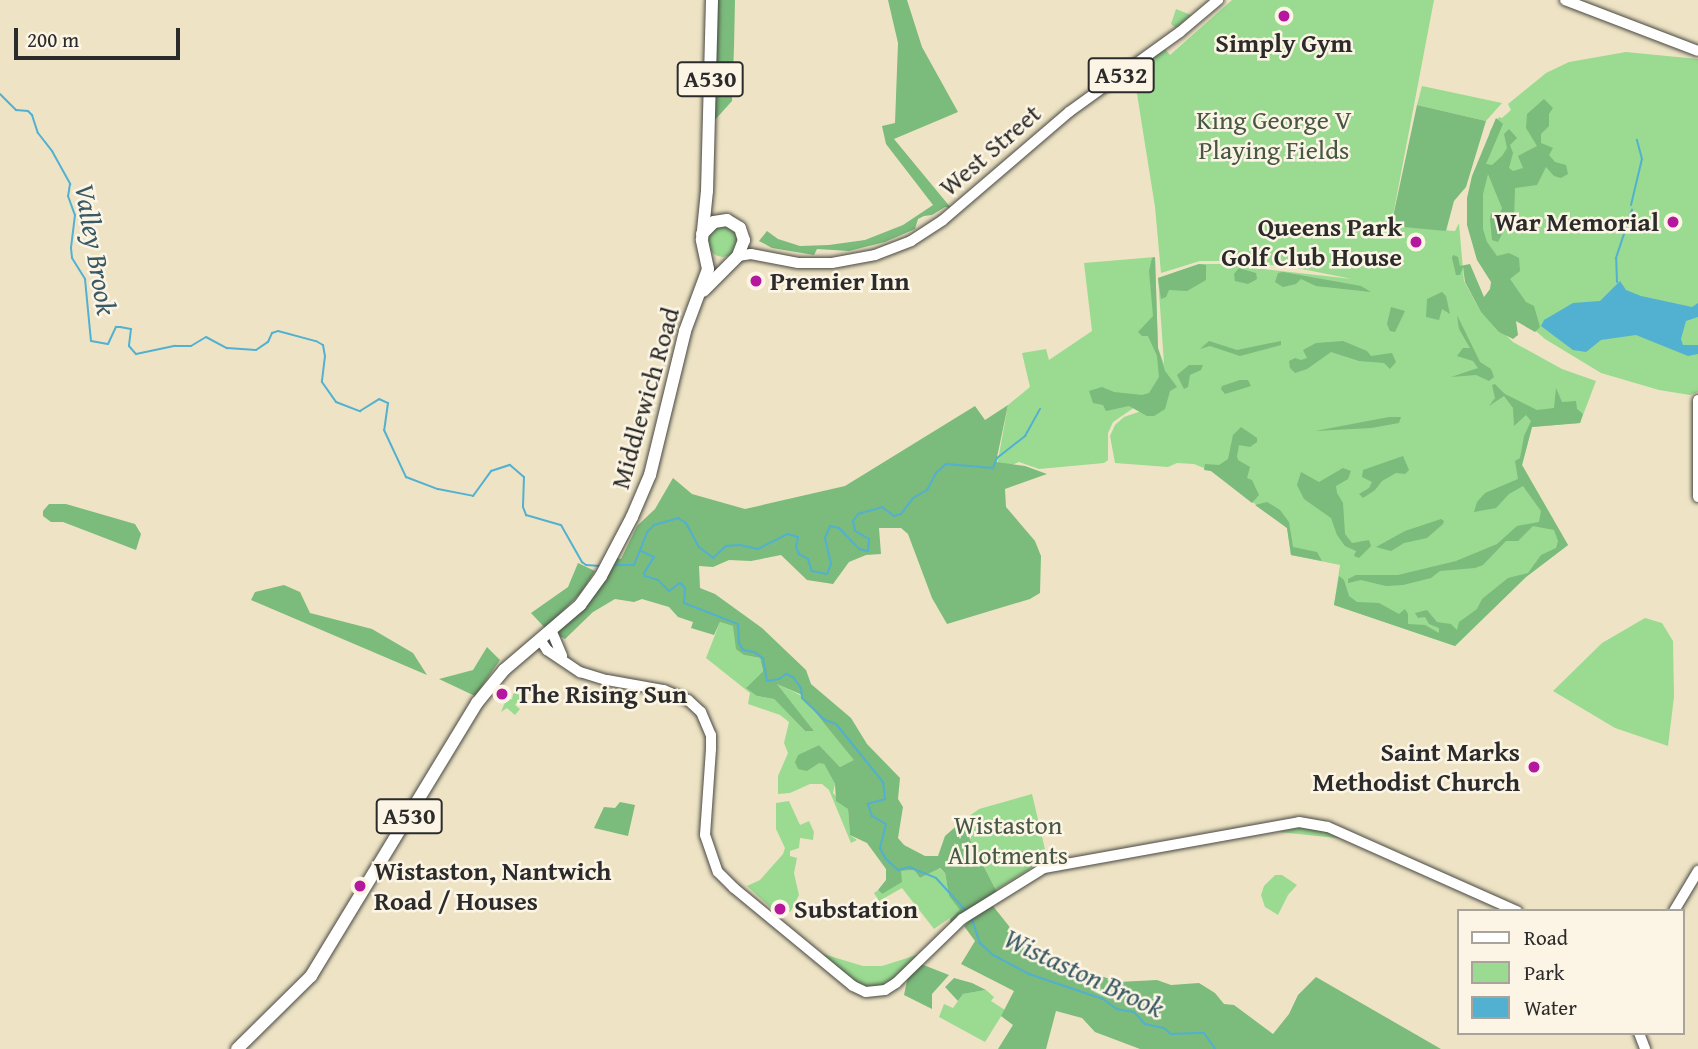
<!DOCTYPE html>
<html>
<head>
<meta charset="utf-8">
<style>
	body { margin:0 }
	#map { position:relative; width:1698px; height:1049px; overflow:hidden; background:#eee4c5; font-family:"Gentium Book Plus",serif }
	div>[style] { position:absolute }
	.green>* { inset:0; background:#9adb91 }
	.round { border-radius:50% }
	.forest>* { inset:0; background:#7bbb7b }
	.water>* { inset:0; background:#52b0d0 }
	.stream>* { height:2px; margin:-1px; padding:0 1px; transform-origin:1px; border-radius:1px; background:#52b0d0 }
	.roads { filter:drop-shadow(0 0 2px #484742) drop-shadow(0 0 2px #484742) }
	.secondary>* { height:10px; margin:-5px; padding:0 5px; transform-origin:5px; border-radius:5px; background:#fff }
	.primary>* { height:10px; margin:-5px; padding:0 5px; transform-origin:5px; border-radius:5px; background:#fff }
	.highway>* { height:12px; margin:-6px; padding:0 6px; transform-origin:6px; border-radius:6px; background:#fff }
	.dots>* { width:19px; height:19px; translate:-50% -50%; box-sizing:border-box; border:4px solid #fcf5e5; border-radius:50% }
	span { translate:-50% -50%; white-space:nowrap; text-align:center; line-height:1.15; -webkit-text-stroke:5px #fcf5e5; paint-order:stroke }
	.shield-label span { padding:2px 5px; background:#fcf5e5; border:2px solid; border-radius:5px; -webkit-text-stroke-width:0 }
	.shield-label { font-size:24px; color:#2b2b2b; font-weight:700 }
	.poi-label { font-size:26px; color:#2b2b2b; font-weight:700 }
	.right { translate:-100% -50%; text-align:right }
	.left { translate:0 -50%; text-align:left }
	.park-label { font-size:26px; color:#475744 }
	.street-label { font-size:26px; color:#2b2b2b }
	.water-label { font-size:28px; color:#395a65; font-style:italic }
	.legend { position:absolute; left:1457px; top:909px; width:228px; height:126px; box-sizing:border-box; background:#fcf5e5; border:2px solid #a8a49b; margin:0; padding:9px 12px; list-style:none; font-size:21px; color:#2b2b2b }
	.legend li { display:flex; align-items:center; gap:14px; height:35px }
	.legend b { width:35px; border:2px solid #a8a49b }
	.scale { position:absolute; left:14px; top:28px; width:166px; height:32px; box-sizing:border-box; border:4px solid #2b2b2b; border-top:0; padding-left:9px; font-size:21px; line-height:24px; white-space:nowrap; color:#2b2b2b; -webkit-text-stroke:5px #fcf5e5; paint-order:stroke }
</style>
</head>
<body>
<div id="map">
	<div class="green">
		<div style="clip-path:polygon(1232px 0,1434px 0,1391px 226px,1455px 231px,1459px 223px,1464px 281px,1481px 312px,1513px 342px,1562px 369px,1596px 381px,1580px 423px,1532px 427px,1522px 465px,1568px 545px,1526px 577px,1455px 646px,1334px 605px,1340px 565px,1291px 555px,1287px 528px,1211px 471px,1194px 464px,1177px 463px,1168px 467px,1115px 463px,1110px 436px,1115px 425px,1124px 417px,1153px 407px,1163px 388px,1113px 422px,1108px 433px,1108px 460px,1104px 463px,1039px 469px,1019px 462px,996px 471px,1008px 405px,1030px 387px,1022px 353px,1046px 349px,1049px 360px,1092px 331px,1084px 263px,1155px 257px,1158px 348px,1164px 364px,1158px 278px,1199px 264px,1219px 264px,1352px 279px,1292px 267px,1222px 261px,1200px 261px,1161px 273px,1155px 207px,1137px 94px,1126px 76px,1164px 48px,1170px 55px)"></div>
		<div style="clip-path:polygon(1176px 9px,1191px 15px,1176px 28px,1171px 24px)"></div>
		<div style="clip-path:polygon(1626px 52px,1698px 59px,1698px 392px,1690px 395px,1659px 390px,1601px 373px,1545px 339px,1530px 326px,1474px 236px,1490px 131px,1499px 117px,1502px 118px,1511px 110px,1508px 104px,1546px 73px,1569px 62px)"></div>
		<div style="clip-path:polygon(1422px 86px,1502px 103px,1486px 121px,1417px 105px)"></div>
		<div class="round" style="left:708px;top:227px;width:30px;height:30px"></div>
		<div style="clip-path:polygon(1645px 618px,1662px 623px,1673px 641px,1674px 697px,1668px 746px,1615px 728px,1553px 691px,1602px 643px)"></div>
		<div style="clip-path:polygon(720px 622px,734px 626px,744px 655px,760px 658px,763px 671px,747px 687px,757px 696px,774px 699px,805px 731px,814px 731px,776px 683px,800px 695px,855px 760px,840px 767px,819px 745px,799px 755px,824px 764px,835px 784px,833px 793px,848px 809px,850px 835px,857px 840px,851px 843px,829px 790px,822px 784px,810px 784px,790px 793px,778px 794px,778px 776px,788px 753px,784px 743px,789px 722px,780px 715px,748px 704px,750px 693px,706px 658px)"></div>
		<div style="clip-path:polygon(520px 690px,524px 693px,515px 705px,520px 709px,515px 715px,507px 708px,501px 712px,506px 700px,512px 699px,513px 694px)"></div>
		<div style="clip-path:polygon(1032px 794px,1047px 858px,996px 890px,961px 822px,979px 809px)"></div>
		<div style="clip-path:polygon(789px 801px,800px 825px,809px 821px,814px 832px,813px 840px,800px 838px,799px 848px,790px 851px,790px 856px,797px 858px,794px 873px,799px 895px,791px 911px,781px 917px,747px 886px,760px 880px,783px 854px,785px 848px,776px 829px,776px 803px)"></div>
		<div style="clip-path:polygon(1309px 825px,1346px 839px,1279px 832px)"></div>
		<div style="clip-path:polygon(939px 868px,945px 873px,949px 896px,961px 910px,934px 929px,902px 888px,879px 901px,874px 893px,878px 890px,882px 894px,901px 871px,914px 870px,920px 878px)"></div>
		<div style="clip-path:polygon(1275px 875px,1282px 875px,1297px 885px,1288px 895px,1278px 915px,1265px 907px,1261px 895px,1264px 886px)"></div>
		<div style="clip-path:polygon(813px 951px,863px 966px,882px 966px,923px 953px,888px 984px,867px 989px,854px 983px)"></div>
		<div style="clip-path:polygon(986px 990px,994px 997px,991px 1001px,1005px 1010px,985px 1042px,939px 1017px,944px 1004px,953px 1008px,963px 994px)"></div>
	</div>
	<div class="forest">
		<div style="clip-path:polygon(717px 0,735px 0,734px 47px,732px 101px,714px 121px)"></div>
		<div style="clip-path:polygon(888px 0,907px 0,922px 47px,958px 112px,894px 139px,951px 208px,945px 207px,932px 215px,924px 216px,918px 219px,915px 229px,885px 242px,849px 251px,817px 249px,814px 255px,772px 248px,759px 241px,767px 231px,778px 239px,800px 246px,829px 245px,865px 240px,903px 225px,933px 205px,886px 144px,882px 126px,895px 123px,898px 43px)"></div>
		<div style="clip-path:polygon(1544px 99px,1553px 108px,1549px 114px,1549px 126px,1541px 134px,1541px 143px,1553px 148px,1549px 155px,1555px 162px,1566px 165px,1568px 174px,1561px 178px,1554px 176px,1546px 167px,1537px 185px,1515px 188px,1514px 219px,1506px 226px,1498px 242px,1492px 240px,1490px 219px,1491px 214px,1500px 214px,1502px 208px,1488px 174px,1483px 194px,1483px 229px,1487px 242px,1497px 256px,1509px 253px,1519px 258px,1520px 271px,1510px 279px,1526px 302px,1534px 306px,1540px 327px,1535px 332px,1516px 321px,1518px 335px,1513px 339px,1499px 332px,1481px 312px,1465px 282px,1463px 267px,1460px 275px,1456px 275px,1452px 258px,1453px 255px,1458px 257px,1460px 266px,1470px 264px,1484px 297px,1490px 289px,1491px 282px,1477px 260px,1467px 225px,1467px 198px,1472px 176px,1496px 118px,1503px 124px,1486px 164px,1492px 165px,1502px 156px,1507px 148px,1504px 134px,1509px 129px,1517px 138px,1510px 145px,1513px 153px,1509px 168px,1513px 171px,1523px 168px,1518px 156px,1537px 146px,1526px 128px,1527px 114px)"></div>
		<div style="clip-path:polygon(1417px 105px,1486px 121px,1466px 187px,1454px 201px,1446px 231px,1391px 226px)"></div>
		<div style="clip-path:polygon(1155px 257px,1158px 348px,1165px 371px,1177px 387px,1170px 391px,1165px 409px,1154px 416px,1147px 416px,1129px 406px,1106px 411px,1103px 405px,1093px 403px,1089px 391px,1102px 387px,1114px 392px,1142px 395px,1149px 393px,1159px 377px,1157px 356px,1148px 336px,1142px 336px,1138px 332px,1153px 316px,1149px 271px,1152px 258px)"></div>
		<div style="clip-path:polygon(1199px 264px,1206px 265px,1206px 280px,1187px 291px,1169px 290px,1166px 297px,1161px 299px,1158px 278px)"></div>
		<div style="clip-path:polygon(1239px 268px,1256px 273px,1257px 279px,1248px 284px,1235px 281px,1234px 274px)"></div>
		<div style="clip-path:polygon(1283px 272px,1361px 286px,1371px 292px,1316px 286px,1301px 279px,1296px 284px,1283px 287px,1275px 282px,1278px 273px)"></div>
		<div style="clip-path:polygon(1442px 292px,1446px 296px,1450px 314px,1442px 309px,1439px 320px,1426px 317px,1427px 299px)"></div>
		<div style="clip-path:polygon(1391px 307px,1405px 311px,1395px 332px,1390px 331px,1387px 324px)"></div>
		<div style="clip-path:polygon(1457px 315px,1480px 362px,1491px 369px,1494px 377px,1489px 381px,1476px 375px,1451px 377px,1478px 368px,1473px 361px,1457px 356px,1463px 348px,1470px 348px,1459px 329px)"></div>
		<div style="clip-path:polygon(1209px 341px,1237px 350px,1281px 341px,1281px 345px,1240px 356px,1210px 346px,1200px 349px)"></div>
		<div style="clip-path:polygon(1343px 341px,1367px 351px,1371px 356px,1392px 353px,1396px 362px,1390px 369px,1384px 363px,1359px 361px,1331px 352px,1307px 369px,1295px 373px,1290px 368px,1289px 361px,1295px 358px,1301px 360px,1307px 358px,1303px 350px,1316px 343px)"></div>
		<div style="clip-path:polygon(1189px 365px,1203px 365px,1201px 370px,1190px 375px,1188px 387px,1184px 389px,1177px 375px)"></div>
		<div style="clip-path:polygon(1240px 380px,1248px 380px,1251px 386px,1225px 394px,1221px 389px,1222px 386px)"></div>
		<div style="clip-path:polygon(1495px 384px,1505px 394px,1537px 410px,1554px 408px,1556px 388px,1562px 402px,1576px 401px,1577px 409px,1583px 414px,1580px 423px,1532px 427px,1522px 465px,1568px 545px,1526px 577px,1455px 646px,1334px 605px,1339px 576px,1344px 580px,1349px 596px,1357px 602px,1379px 603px,1399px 614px,1405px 609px,1408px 614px,1408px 624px,1425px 625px,1439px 633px,1439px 628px,1429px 624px,1425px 617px,1418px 618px,1415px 613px,1427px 610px,1437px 622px,1451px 624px,1457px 630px,1459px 622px,1477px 609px,1482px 599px,1508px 578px,1528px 573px,1541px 555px,1556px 548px,1558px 541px,1554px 530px,1533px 526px,1518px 541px,1506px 541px,1483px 565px,1475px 568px,1440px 571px,1431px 578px,1403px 585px,1386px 586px,1361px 580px,1348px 583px,1348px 579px,1356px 575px,1398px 575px,1456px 561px,1497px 544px,1517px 526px,1539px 522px,1541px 511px,1523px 486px,1509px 494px,1496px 508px,1474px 512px,1477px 502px,1485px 493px,1518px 479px,1515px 461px,1520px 458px,1524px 436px,1531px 421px,1526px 415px,1514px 426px,1513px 408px,1504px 396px,1489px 406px,1495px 398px,1492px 385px)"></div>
		<div style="clip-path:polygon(1008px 405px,996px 462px,1025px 466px,1047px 474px,1005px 489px,1006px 507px,1035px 541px,1041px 556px,1040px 593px,1030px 599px,947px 624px,932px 598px,908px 534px,901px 528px,879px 528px,881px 554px,866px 555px,849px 562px,833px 584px,807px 580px,781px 555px,751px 561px,729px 560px,713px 567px,699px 566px,700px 588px,715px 594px,762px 628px,806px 670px,811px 684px,851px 718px,867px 744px,900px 778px,898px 799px,903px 807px,898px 838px,904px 845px,925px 856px,938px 856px,945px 836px,961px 822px,999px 896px,951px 929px,950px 919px,960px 910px,949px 896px,945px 873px,940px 868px,920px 878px,914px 870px,901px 871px,902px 882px,882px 894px,878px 890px,886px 880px,886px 869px,867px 843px,850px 835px,848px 809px,836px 801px,835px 784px,824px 764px,819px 763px,807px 771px,798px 769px,795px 762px,798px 755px,819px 745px,840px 767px,854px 760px,800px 694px,777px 684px,814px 731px,805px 731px,774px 699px,757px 696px,746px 688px,763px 671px,760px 658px,744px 655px,736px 649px,733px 626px,720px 622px,714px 635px,691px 628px,693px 622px,678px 617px,669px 607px,642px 599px,634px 602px,615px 599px,593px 612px,565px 639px,552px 632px,612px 557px,621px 559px,637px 526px,655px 509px,673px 478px,692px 494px,745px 509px,845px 486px,975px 406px,985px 420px)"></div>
		<div style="clip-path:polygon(1389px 417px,1401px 417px,1399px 423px,1371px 428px,1315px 431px)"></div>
		<div style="clip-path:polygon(1241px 427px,1257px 438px,1257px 442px,1250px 447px,1239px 445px,1237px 456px,1238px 460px,1250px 467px,1247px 478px,1252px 480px,1259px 495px,1252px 503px,1211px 471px,1204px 470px,1205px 464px,1219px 465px,1228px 459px,1233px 435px)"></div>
		<div style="clip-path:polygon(1403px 456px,1409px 470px,1405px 474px,1396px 473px,1382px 481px,1375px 490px,1363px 498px,1359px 494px,1369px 488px,1372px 482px,1362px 477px,1363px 470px)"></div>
		<div style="clip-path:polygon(1343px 468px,1351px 471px,1348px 479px,1336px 486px,1337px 493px,1343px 503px,1345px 534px,1352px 543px,1369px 540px,1371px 546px,1359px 558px,1354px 556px,1356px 551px,1345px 546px,1337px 535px,1331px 518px,1304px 499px,1297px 485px,1301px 472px,1319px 482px)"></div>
		<div style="clip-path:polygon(1267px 502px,1280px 510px,1289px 522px,1293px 547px,1317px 552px,1322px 561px,1291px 555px,1287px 528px,1255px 505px)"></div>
		<div style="clip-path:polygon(49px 504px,66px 504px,135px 524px,141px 534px,136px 550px,63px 522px,51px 522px,43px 516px,43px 511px)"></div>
		<div style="clip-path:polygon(1441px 519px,1444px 521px,1443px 524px,1427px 538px,1404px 543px,1391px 551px,1376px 547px,1405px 531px)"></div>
		<div style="clip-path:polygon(578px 563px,595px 571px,580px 594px,545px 628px,531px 613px,568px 587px)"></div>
		<div style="clip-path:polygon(284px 585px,300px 592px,310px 613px,372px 629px,413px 653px,427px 675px,251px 600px,255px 592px)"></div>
		<div style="clip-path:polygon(487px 647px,500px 660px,475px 696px,439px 679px,473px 670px)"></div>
		<div style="clip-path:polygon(620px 802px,635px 805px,628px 836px,594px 828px,604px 807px,615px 808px)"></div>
		<div style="clip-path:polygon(993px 906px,1028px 950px,1118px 982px,1157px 980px,1171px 985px,1199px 983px,1215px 993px,1224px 1004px,1234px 1005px,1273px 1034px,1289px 1014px,1298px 995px,1316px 977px,1441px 1049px,1140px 1049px,1095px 1032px,1082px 1018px,1056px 1011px,1046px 1049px,998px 1049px,1013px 1025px,1001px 1016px,1014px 991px,961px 964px,975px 941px,964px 926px,976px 915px)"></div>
		<div style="clip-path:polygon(921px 964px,949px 975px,932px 994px,932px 1009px,904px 995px,908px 976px)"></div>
		<div style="clip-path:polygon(954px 978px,972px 983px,986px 990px,963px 994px,958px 1001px,945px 987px)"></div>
	</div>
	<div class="water">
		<div style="clip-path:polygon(1620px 281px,1626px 290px,1641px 296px,1692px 307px,1698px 303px,1698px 317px,1686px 321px,1681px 339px,1683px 345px,1698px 345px,1698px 354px,1688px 356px,1636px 335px,1601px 340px,1586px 352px,1573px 350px,1541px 326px,1544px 320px,1573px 303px,1600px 301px)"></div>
	</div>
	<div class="stream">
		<div style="left:0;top:94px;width:23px;rotate:45deg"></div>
		<div style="left:16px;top:110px;width:12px;rotate:5deg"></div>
		<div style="left:28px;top:111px;width:6px;rotate:45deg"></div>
		<div style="left:32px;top:115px;width:19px;rotate:72deg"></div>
		<div style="left:38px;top:133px;width:23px;rotate:52deg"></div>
		<div style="left:52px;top:151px;width:38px;rotate:61deg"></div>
		<div style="left:70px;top:184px;width:12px;rotate:99deg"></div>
		<div style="left:68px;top:196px;width:20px;rotate:70deg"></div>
		<div style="left:75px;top:215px;width:33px;rotate:97deg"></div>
		<div style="left:71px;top:248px;width:10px;rotate:84deg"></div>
		<div style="left:72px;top:258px;width:25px;rotate:58deg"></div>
		<div style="left:85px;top:279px;width:62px;rotate:84.5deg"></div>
		<div style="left:91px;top:341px;width:17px;rotate:10deg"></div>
		<div style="left:108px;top:344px;width:19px;rotate:-65deg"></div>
		<div style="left:116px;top:327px;width:4px"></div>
		<div style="left:120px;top:327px;width:11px;rotate:10deg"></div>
		<div style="left:131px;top:329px;width:17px;rotate:97deg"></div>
		<div style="left:129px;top:346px;width:11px;rotate:49deg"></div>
		<div style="left:136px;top:354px;width:40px;rotate:-12deg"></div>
		<div style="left:175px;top:346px;width:16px"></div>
		<div style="left:191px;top:346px;width:17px;rotate:-31deg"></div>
		<div style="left:206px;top:337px;width:24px;rotate:28deg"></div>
		<div style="left:227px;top:348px;width:29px;rotate:4deg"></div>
		<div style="left:256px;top:350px;width:14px;rotate:-34deg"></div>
		<div style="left:268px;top:342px;width:10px;rotate:-66deg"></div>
		<div style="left:272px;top:333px;width:6px;rotate:-18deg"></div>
		<div style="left:278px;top:331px;width:39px;rotate:15deg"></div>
		<div style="left:316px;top:341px;width:8px;rotate:30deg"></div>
		<div style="left:323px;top:345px;width:11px;rotate:80deg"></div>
		<div style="left:325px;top:356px;width:26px;rotate:97deg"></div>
		<div style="left:322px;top:382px;width:24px;rotate:55deg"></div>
		<div style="left:336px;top:402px;width:26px;rotate:21deg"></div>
		<div style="left:360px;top:411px;width:22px;rotate:-32deg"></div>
		<div style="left:379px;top:399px;width:10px;rotate:24deg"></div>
		<div style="left:388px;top:403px;width:27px;rotate:98deg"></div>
		<div style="left:384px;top:430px;width:52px;rotate:64.9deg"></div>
		<div style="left:406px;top:477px;width:34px;rotate:21deg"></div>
		<div style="left:438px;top:489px;width:36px;rotate:11deg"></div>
		<div style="left:473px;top:496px;width:31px;rotate:-54deg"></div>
		<div style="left:491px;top:471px;width:20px;rotate:-18deg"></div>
		<div style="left:510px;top:465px;width:18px;rotate:41deg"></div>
		<div style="left:524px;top:477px;width:30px;rotate:92deg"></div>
		<div style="left:523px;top:507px;width:9px;rotate:69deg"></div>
		<div style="left:526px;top:515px;width:36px;rotate:16deg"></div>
		<div style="left:561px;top:525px;width:43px;rotate:60.4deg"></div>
		<div style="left:582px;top:562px;width:5px;rotate:37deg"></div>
		<div style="left:586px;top:565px;width:14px;rotate:4deg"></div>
		<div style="left:1631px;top:205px;width:47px;rotate:-76.6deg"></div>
		<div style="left:1642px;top:159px;width:20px;rotate:-105deg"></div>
		<div style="left:1617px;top:282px;width:24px;rotate:-92deg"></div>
		<div style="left:1616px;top:258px;width:51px;rotate:-71.6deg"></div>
		<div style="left:641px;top:551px;width:14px;rotate:25deg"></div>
		<div style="left:654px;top:557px;width:19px;rotate:122deg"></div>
		<div style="left:644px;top:573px;width:3px;rotate:72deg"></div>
		<div style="left:645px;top:576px;width:14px;rotate:17deg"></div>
		<div style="left:658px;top:580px;width:16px;rotate:45deg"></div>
		<div style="left:669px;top:591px;width:14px;rotate:-36deg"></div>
		<div style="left:680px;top:583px;width:7px;rotate:45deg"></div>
		<div style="left:685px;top:588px;width:15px;rotate:94deg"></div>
		<div style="left:684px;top:603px;width:58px;rotate:21.3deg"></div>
		<div style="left:738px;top:624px;width:19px;rotate:87deg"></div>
		<div style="left:739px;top:643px;width:8px;rotate:60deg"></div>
		<div style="left:743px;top:650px;width:11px;rotate:10deg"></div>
		<div style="left:754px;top:652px;width:11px;rotate:34deg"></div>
		<div style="left:763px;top:658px;width:23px;rotate:80deg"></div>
		<div style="left:767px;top:681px;width:12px;rotate:-9deg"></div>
		<div style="left:779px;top:679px;width:9px;rotate:-36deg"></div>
		<div style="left:786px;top:674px;width:8px;rotate:23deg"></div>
		<div style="left:793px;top:677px;width:14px;rotate:54deg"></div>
		<div style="left:801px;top:688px;width:10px;rotate:84deg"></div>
		<div style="left:802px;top:698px;width:32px;rotate:44deg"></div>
		<div style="left:825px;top:720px;width:12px;rotate:20deg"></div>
		<div style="left:836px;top:724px;width:75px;rotate:51deg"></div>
		<div style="left:883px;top:782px;width:17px;rotate:83deg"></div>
		<div style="left:885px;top:799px;width:18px;rotate:164deg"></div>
		<div style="left:868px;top:804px;width:13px;rotate:72deg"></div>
		<div style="left:872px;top:816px;width:16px;rotate:30deg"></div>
		<div style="left:886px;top:824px;width:25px;rotate:104deg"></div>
		<div style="left:880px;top:848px;width:11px;rotate:63deg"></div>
		<div style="left:885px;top:858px;width:18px;rotate:43deg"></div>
		<div style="left:898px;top:870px;width:11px;rotate:-15deg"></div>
		<div style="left:909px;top:867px;width:29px;rotate:22deg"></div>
		<div style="left:936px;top:878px;width:46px;rotate:47.6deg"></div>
		<div style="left:613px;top:565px;width:21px"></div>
		<div style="left:634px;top:565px;width:35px;rotate:-68deg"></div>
		<div style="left:647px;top:532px;width:10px;rotate:-45deg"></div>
		<div style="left:654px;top:525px;width:25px;rotate:-16deg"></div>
		<div style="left:678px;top:518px;width:9px;rotate:32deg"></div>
		<div style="left:686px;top:523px;width:27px;rotate:62deg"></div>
		<div style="left:699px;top:547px;width:18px;rotate:38deg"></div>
		<div style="left:713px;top:558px;width:18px;rotate:-43deg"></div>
		<div style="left:726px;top:546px;width:14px;rotate:-4deg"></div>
		<div style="left:740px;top:545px;width:18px;rotate:13deg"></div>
		<div style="left:758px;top:549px;width:34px;rotate:-27deg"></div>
		<div style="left:788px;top:534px;width:10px;rotate:17deg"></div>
		<div style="left:798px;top:537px;width:10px;rotate:101deg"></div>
		<div style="left:796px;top:547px;width:8px;rotate:67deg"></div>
		<div style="left:799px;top:554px;width:10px;rotate:29deg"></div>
		<div style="left:808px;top:559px;width:13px;rotate:72deg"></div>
		<div style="left:812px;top:571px;width:15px;rotate:11deg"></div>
		<div style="left:827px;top:574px;width:11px;rotate:-68deg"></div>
		<div style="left:831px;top:564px;width:27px;rotate:-103deg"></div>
		<div style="left:825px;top:538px;width:13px;rotate:-67deg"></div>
		<div style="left:830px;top:526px;width:9px;rotate:13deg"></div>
		<div style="left:839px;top:528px;width:29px;rotate:46deg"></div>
		<div style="left:859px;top:549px;width:9px;rotate:13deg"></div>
		<div style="left:868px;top:551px;width:12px;rotate:-85deg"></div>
		<div style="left:869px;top:539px;width:16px;rotate:-150deg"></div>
		<div style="left:855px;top:531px;width:10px;rotate:-101deg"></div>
		<div style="left:853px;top:521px;width:9px;rotate:-54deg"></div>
		<div style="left:858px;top:514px;width:25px;rotate:-16deg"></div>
		<div style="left:882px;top:507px;width:15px;rotate:37deg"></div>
		<div style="left:894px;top:516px;width:7px;rotate:-16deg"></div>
		<div style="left:901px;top:514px;width:20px;rotate:-53deg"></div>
		<div style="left:913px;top:498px;width:16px;rotate:-30deg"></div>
		<div style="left:927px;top:490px;width:19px;rotate:-62deg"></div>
		<div style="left:936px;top:473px;width:13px;rotate:-42deg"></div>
		<div style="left:946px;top:464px;width:47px;rotate:4.9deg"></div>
		<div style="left:993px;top:468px;width:11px;rotate:-68deg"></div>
		<div style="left:997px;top:458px;width:36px;rotate:-38deg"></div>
		<div style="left:1025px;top:436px;width:31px;rotate:-61deg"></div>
		<div style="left:971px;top:916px;width:28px;rotate:72deg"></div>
		<div style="left:980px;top:943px;width:18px;rotate:43deg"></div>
		<div style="left:993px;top:955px;width:41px;rotate:27.8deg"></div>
		<div style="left:1029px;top:974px;width:78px;rotate:18.7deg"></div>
		<div style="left:1103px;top:999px;width:17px;rotate:36deg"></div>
		<div style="left:1117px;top:1009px;width:17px;rotate:10deg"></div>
		<div style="left:1134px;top:1012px;width:16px;rotate:47deg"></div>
		<div style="left:1145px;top:1024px;width:19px;rotate:12deg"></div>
		<div style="left:1164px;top:1028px;width:9px;rotate:41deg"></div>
		<div style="left:1171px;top:1034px;width:33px;rotate:-2deg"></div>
		<div style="left:1204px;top:1033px;width:19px;rotate:55deg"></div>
	</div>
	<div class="roads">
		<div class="secondary">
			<div style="left:1565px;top:0;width:142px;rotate:21deg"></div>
			<div style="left:1698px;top:400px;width:97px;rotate:90deg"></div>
			<div style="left:552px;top:632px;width:26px;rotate:67deg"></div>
			<div style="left:541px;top:641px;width:11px;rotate:56deg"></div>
			<div style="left:547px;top:650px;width:40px;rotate:34deg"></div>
			<div style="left:580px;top:672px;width:28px;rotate:17deg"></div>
			<div style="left:607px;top:680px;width:58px;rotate:10deg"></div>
			<div style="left:664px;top:690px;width:26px;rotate:23deg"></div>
			<div style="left:688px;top:700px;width:18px;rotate:43deg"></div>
			<div style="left:701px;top:712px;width:25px;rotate:67deg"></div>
			<div style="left:711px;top:735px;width:14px;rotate:90deg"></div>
			<div style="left:711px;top:749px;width:86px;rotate:94deg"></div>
			<div style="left:705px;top:835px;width:39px;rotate:71deg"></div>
			<div style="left:718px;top:872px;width:23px;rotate:45deg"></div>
			<div style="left:734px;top:888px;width:154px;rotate:39.5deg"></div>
			<div style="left:853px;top:986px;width:14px;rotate:25deg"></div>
			<div style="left:866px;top:992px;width:19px;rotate:-6deg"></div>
			<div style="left:885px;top:990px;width:13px;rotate:-32deg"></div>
			<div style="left:896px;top:983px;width:92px;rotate:-44.1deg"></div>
			<div style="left:962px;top:919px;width:97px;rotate:-31.9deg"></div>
			<div style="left:1044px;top:868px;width:259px;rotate:-10.2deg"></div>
			<div style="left:1299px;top:822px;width:29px;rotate:10deg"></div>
			<div style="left:1328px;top:827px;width:207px;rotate:24deg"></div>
			<div style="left:1674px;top:911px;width:47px;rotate:-59deg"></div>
			<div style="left:1639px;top:1033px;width:17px;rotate:69deg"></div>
		</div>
		<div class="primary">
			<div style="left:738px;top:256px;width:13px;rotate:-9deg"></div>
			<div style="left:751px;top:254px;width:48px;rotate:10.8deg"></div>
			<div style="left:798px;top:263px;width:34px"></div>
			<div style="left:832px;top:263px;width:44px;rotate:-10.5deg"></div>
			<div style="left:875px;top:255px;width:39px;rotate:-21deg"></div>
			<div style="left:911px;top:241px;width:38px;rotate:-33deg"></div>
			<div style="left:943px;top:220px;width:166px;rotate:-40.6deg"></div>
			<div style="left:1069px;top:112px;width:137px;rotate:-35.8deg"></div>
			<div style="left:1180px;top:32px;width:50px;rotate:-40.1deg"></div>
		</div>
		<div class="highway">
			<div style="left:702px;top:234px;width:17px;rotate:-45deg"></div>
			<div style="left:714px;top:222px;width:13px;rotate:-9deg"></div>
			<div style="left:727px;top:220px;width:15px;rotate:32deg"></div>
			<div style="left:740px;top:228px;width:13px;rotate:72deg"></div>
			<div style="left:744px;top:240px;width:17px;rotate:111deg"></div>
			<div style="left:738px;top:256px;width:49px;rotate:135deg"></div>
			<div style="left:237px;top:1049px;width:104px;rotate:-44.6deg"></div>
			<div style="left:311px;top:976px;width:320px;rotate:-58.7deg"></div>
			<div style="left:477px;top:703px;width:43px;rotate:-50.7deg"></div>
			<div style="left:504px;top:670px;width:100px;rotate:-40.5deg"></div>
			<div style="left:580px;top:605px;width:36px;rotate:-54deg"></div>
			<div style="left:601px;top:576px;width:67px;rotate:-62.3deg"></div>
			<div style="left:632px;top:517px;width:46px;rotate:-66.8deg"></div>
			<div style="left:650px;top:475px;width:148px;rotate:-76.3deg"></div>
			<div style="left:685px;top:331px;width:66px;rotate:-69.6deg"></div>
			<div style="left:708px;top:269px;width:30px;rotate:-102deg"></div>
			<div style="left:702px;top:240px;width:49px;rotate:-84.2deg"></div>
			<div style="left:707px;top:191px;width:191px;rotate:-88.5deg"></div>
		</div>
	</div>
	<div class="dots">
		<div style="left:1284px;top:16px;background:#b5179e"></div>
		<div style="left:1673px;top:222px;background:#b5179e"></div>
		<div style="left:1416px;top:242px;background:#b5179e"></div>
		<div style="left:756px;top:281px;background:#b5179e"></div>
		<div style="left:502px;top:694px;background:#b5179e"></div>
		<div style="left:1534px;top:767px;background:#b5179e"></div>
		<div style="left:360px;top:886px;background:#b5179e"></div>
		<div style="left:780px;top:909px;background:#b5179e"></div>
	</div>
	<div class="shield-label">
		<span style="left:1121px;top:75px">A532</span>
		<span style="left:710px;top:79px">A530</span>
		<span style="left:409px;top:816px">A530</span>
	</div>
	<div class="poi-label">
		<span style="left:1284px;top:43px">Simply Gym</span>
		<span class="right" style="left:1659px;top:222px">War Memorial</span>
		<span class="right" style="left:1402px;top:242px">Queens Park<br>Golf Club House</span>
		<span class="left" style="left:770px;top:281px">Premier Inn</span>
		<span class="left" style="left:516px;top:694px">The Rising Sun</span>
		<span class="right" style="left:1520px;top:767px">Saint Marks<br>Methodist Church</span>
		<span class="left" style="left:374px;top:886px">Wistaston, Nantwich<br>Road / Houses</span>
		<span class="left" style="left:794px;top:909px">Substation</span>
	</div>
	<div class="park-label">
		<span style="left:1274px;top:135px">King George V<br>Playing Fields</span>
		<span style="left:1008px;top:840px">Wistaston<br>Allotments</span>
	</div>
	<div class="street-label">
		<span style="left:990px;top:150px;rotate:-41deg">West Street</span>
		<span style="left:645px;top:398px;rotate:-74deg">Middlewich Road</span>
	</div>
	<div class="water-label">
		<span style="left:96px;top:249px;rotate:80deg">Valley Brook</span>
		<span style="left:1084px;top:973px;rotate:25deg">Wistaston Brook</span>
	</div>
	<ul class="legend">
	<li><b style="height:9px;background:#fff"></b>Road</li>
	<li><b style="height:19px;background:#9adb91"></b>Park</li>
	<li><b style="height:19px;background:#52b0d0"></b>Water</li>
	</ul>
	<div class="scale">200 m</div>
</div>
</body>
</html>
